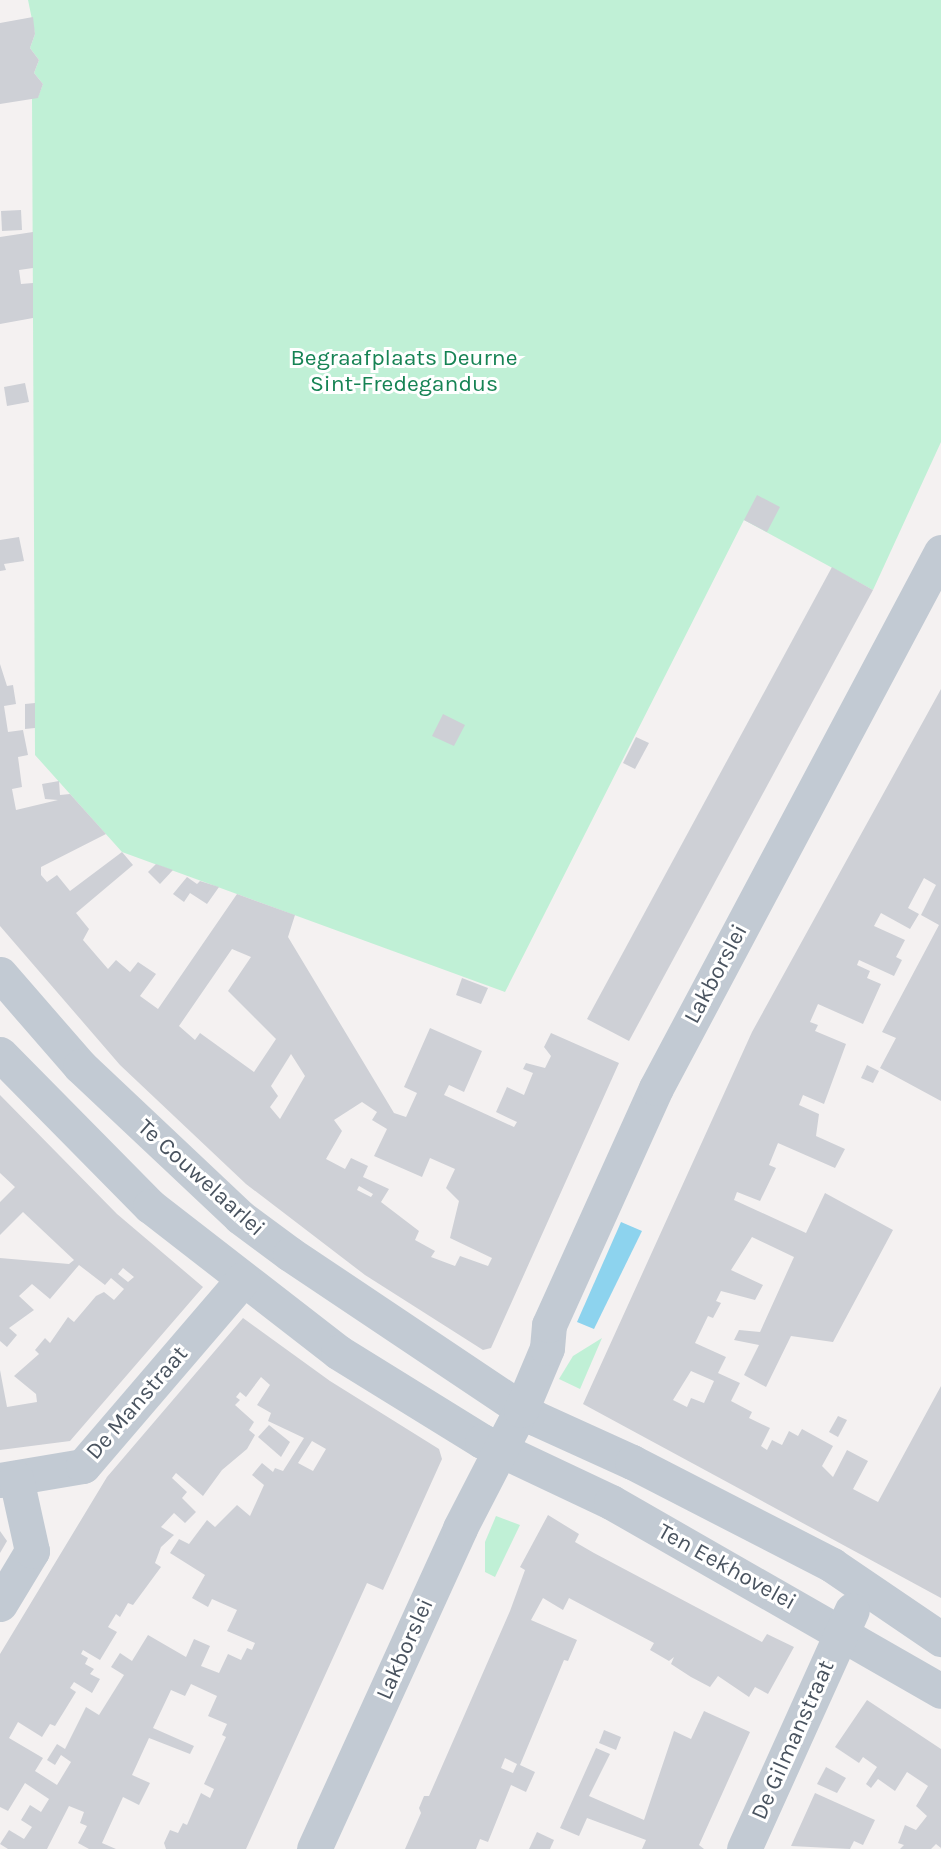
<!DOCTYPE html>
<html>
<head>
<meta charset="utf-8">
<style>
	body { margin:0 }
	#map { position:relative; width:941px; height:1849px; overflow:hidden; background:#f4f1f1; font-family:Karla,sans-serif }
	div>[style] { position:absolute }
	.green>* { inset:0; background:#c0f0d6 }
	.water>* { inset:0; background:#8dd3ee }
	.building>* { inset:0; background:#ced0d6 }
	.minor>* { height:35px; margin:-17.5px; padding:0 17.5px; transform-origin:17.5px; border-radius:17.5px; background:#c2cad3 }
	span { translate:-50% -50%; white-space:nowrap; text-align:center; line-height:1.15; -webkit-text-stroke:6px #fff; paint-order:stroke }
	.park-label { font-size:23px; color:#168354 }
	.street-label { font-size:23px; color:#49535f }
</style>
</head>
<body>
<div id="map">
	<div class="green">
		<div style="clip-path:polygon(28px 0,941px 0,941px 442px,873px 590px,744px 520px,505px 992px,122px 852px,35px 755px,32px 98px,38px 97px,43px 84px,34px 73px,39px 60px,30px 48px,35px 34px)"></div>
		<div style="clip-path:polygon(602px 1338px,580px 1389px,559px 1379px,573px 1356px)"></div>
		<div style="clip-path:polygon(496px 1516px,520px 1525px,495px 1577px,485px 1572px,485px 1542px)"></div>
	</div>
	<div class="water">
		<div style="clip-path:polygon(621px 1222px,642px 1231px,594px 1329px,577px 1322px)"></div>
	</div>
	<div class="building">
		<div style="clip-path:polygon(33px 17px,35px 34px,30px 48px,39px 60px,34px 73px,43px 84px,38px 98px,0 104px,0 23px)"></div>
		<div style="clip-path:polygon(21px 210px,22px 230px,2px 231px,1px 211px)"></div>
		<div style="clip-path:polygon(33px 232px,33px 268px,19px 270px,21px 284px,33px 283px,33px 318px,0 324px,0 237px)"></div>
		<div style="clip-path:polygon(25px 383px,29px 402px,7px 406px,4px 387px)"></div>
		<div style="clip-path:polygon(757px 495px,780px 507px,767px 532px,744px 520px)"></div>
		<div style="clip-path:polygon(19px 537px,24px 561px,4px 564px,6px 570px,0 571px,0 540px)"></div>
		<div style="clip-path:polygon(832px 567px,873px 590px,629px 1041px,587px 1019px)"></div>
		<div style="clip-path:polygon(evenodd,0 664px,7px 686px,13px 685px,16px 704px,4px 706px,8px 732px,23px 730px,28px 755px,18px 757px,22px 787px,12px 789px,16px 810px,58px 800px,45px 799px,42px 784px,59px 781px,60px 795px,70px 794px,106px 834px,41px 867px,41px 875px,47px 882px,57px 875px,70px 891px,122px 852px,133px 865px,76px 913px,89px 929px,83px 940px,108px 969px,116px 960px,130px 972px,138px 962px,156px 974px,140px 996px,158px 1009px,237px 894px,295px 915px,288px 937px,394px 1113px,406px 1117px,417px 1093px,404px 1087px,430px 1028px,482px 1051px,464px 1092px,449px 1085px,444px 1095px,514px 1127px,517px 1122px,496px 1112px,507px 1087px,524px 1095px,533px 1073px,523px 1069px,526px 1063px,545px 1068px,551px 1056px,544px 1047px,551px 1033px,619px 1063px,491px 1348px,483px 1350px,365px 1275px,246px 1184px,120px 1065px,0 926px,0 664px,232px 949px,251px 957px,228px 991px,276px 1039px,254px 1072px,200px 1033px,195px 1040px,179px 1026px,232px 949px,0 664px,291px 1054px,305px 1076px,280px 1119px,270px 1107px,278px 1096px,271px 1086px,291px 1054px,0 664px,362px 1102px,377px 1112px,372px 1120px,387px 1129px,374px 1156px,422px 1177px,430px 1158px,455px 1169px,446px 1188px,459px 1201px,450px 1238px,492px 1258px,488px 1266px,460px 1256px,455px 1266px,431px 1257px,435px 1251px,415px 1240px,419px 1231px,381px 1202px,389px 1189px,363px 1177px,368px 1166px,351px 1158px,345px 1169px,326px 1159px,342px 1131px,334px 1120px,362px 1102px,0 664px,359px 1186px,373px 1194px,371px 1197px,357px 1190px,359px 1186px)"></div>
		<div style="clip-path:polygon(evenodd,941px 689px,941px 1101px,880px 1068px,896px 1038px,882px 1032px,939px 925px,921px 915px,936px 885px,924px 878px,908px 908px,919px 914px,910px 929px,881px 913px,874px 926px,905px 940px,896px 957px,902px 960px,894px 976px,859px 960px,857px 965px,870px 971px,867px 978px,881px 984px,863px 1024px,818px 1004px,810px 1022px,818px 1025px,815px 1031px,846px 1044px,824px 1104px,803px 1095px,799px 1105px,819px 1114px,816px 1136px,845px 1149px,835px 1168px,778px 1143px,769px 1165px,776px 1168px,760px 1201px,737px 1192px,734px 1200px,806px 1233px,825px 1193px,893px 1230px,833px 1342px,791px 1336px,766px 1387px,744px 1375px,759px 1345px,734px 1340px,739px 1330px,760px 1332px,794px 1257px,752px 1237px,731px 1270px,763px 1285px,755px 1300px,721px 1291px,716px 1301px,721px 1303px,713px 1318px,708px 1316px,695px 1343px,726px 1357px,718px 1373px,740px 1383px,731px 1401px,752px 1412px,749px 1418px,770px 1428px,761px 1446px,767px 1450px,772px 1440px,782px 1445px,789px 1431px,798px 1436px,802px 1429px,833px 1446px,822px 1466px,833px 1477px,847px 1450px,868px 1461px,853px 1489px,878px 1502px,941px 1386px,941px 1598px,583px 1404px,752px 1032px,941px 689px,691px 1371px,714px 1381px,704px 1403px,691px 1398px,687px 1407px,673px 1400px,691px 1371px)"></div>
		<div style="clip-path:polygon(35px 703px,35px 728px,25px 729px,25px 704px)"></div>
		<div style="clip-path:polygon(443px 714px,465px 725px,454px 746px,432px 736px)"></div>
		<div style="clip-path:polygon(636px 737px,649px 743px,635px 769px,623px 763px)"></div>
		<div style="clip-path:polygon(156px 864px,173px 870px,160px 884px,148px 872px)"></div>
		<div style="clip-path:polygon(187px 877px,197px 884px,200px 881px,219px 887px,207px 904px,190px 893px,184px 902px,173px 894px)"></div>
		<div style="clip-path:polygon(462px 978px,488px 988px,481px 1004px,456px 995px)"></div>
		<div style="clip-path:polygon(867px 1065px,879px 1071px,873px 1083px,861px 1078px)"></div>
		<div style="clip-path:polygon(evenodd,0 1095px,117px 1214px,203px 1287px,70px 1441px,0 1450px,0 1370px,7px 1407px,37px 1402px,36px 1394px,14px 1376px,39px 1354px,35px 1350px,45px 1338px,50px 1343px,68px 1317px,74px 1322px,96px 1296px,104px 1292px,114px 1300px,124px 1289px,111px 1278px,105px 1285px,79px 1265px,50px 1299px,32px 1284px,19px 1296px,34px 1310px,9px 1328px,17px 1335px,7px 1347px,0 1341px,0 1258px,69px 1264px,74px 1260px,23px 1212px,0 1235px,0 1202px,15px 1187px,0 1173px,0 1095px,123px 1268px,134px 1277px,128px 1282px,118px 1274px,123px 1268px)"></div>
		<div style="clip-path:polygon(evenodd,243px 1318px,330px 1381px,439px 1449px,442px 1459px,383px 1590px,367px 1583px,246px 1849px,166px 1849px,164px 1843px,170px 1830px,178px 1833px,183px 1823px,187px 1825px,201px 1793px,210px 1798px,214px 1789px,204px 1784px,226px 1737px,222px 1735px,227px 1724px,208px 1716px,217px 1696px,191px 1684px,185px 1696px,171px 1690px,153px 1728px,194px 1746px,190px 1754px,149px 1738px,132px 1775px,150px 1783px,139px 1805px,123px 1797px,102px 1843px,116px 1849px,89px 1849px,78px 1843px,87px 1826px,80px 1823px,84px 1812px,69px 1806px,47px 1849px,8px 1849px,0 1844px,9px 1830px,24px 1839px,32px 1827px,21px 1820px,30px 1805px,41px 1812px,49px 1799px,25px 1783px,8px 1811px,0 1807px,0 1654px,107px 1477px,243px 1318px,261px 1377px,270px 1385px,257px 1405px,271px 1413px,268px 1421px,304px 1438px,283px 1471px,275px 1468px,273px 1472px,262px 1463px,252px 1475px,264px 1485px,250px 1516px,237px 1505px,215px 1527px,207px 1520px,189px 1544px,179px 1539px,170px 1553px,205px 1575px,192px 1598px,208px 1607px,212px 1599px,237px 1610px,227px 1631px,255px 1643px,252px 1650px,247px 1648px,241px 1660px,228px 1654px,219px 1673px,201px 1666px,210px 1646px,194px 1639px,186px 1657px,148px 1635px,132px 1661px,120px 1653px,111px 1667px,124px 1675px,99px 1715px,86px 1707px,65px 1749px,57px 1744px,47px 1760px,55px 1765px,61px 1755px,71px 1762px,57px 1785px,35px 1771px,43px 1758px,9px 1738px,18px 1722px,42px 1737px,50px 1724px,55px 1726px,76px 1692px,70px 1688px,74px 1682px,92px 1693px,100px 1679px,90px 1674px,94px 1669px,85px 1664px,88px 1658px,81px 1654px,83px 1650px,100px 1660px,117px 1632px,108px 1627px,116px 1614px,120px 1617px,128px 1603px,133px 1605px,161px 1567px,155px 1563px,161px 1547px,174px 1535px,161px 1527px,174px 1513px,185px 1523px,196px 1512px,182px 1498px,187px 1492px,172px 1478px,176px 1473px,203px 1496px,222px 1470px,247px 1449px,255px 1435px,249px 1430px,254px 1422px,235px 1405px,240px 1400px,236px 1397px,240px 1392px,246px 1397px,261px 1377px,243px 1318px,312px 1441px,326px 1449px,313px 1471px,298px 1463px,312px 1441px)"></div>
		<div style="clip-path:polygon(838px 1416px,847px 1420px,838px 1437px,829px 1432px)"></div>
		<div style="clip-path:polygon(269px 1425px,290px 1442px,281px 1457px,258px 1437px)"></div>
		<div style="clip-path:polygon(evenodd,548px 1515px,579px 1534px,575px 1542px,594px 1553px,762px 1642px,767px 1634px,794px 1647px,768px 1694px,755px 1687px,749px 1697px,718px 1676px,710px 1687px,691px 1677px,671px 1664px,674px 1657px,669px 1661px,650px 1650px,654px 1643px,569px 1598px,563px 1610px,543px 1598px,531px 1620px,577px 1640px,568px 1661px,564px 1660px,520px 1765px,535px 1772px,526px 1792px,511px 1785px,488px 1842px,480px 1839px,476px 1849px,405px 1849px,421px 1813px,419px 1808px,424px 1796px,429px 1796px,510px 1611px,525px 1570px,520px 1567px,548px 1515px,505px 1758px,517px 1764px,513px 1773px,501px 1768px,505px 1758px)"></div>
		<div style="clip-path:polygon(0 1531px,7px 1541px,0 1553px)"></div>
		<div style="clip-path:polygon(867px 1700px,941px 1749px,941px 1848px,936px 1844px,931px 1849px,900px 1849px,904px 1845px,898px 1843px,905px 1825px,916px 1830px,927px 1816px,916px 1806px,928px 1786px,907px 1772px,895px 1791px,878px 1779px,871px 1788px,866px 1784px,877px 1767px,863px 1757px,859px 1763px,835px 1747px)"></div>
		<div style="clip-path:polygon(704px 1711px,750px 1732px,699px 1845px,704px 1849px,642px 1849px,646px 1840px,587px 1818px,579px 1836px,560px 1828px,596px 1748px,610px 1754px,589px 1796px,644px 1820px,674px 1731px,691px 1739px)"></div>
		<div style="clip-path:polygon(604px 1730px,621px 1737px,616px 1750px,599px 1743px)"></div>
		<div style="clip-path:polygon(826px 1767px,846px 1778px,837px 1793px,817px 1784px)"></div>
		<div style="clip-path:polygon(815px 1793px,875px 1820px,863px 1845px,854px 1841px,850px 1849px,791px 1846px)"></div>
		<div style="clip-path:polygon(537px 1832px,554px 1840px,550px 1849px,529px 1849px)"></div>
	</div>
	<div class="minor">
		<div style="left:0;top:974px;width:122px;rotate:49deg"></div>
		<div style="left:80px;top:1066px;width:220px;rotate:43.3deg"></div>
		<div style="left:240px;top:1217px;width:62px;rotate:36.5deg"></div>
		<div style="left:290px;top:1254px;width:295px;rotate:33.8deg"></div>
		<div style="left:535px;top:1418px;width:107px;rotate:24.4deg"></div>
		<div style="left:632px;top:1462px;width:225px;rotate:27.2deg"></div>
		<div style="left:832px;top:1565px;width:132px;rotate:34.2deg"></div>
		<div style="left:0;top:1054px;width:214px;rotate:45.4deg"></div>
		<div style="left:150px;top:1206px;width:238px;rotate:37.8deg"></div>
		<div style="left:338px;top:1352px;width:169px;rotate:31.7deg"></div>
		<div style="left:482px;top:1441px;width:143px;rotate:25.3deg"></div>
		<div style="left:611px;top:1502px;width:380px;rotate:29.8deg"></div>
		<div style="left:0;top:1480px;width:84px;rotate:-9.6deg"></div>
		<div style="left:83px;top:1466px;width:246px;rotate:-49.4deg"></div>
		<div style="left:0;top:1604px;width:62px;rotate:-58.9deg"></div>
		<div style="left:32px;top:1551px;width:75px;rotate:-102.4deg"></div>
		<div style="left:314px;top:1849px;width:353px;rotate:-65.5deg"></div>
		<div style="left:460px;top:1528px;width:133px;rotate:-62.7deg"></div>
		<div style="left:521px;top:1410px;width:67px;rotate:-67.2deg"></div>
		<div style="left:547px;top:1348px;width:23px;rotate:-85deg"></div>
		<div style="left:549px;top:1325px;width:260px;rotate:-65.7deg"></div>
		<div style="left:656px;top:1088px;width:607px;rotate:-62deg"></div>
		<div style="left:744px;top:1849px;width:262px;rotate:-65.7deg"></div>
	</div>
	<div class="park-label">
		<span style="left:404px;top:371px">Begraafplaats Deurne<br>Sint-Fredegandus</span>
	</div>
	<div class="street-label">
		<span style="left:716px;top:974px;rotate:-62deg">Lakborslei</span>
		<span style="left:201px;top:1178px;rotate:42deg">Te Couwelaarlei</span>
		<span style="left:137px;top:1403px;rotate:-49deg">De Manstraat</span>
		<span style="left:727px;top:1567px;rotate:29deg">Ten Eekhovelei</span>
		<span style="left:405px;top:1649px;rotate:-66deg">Lakborslei</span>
		<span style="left:793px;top:1740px;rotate:-66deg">De Gilmanstraat</span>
	</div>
</div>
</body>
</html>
